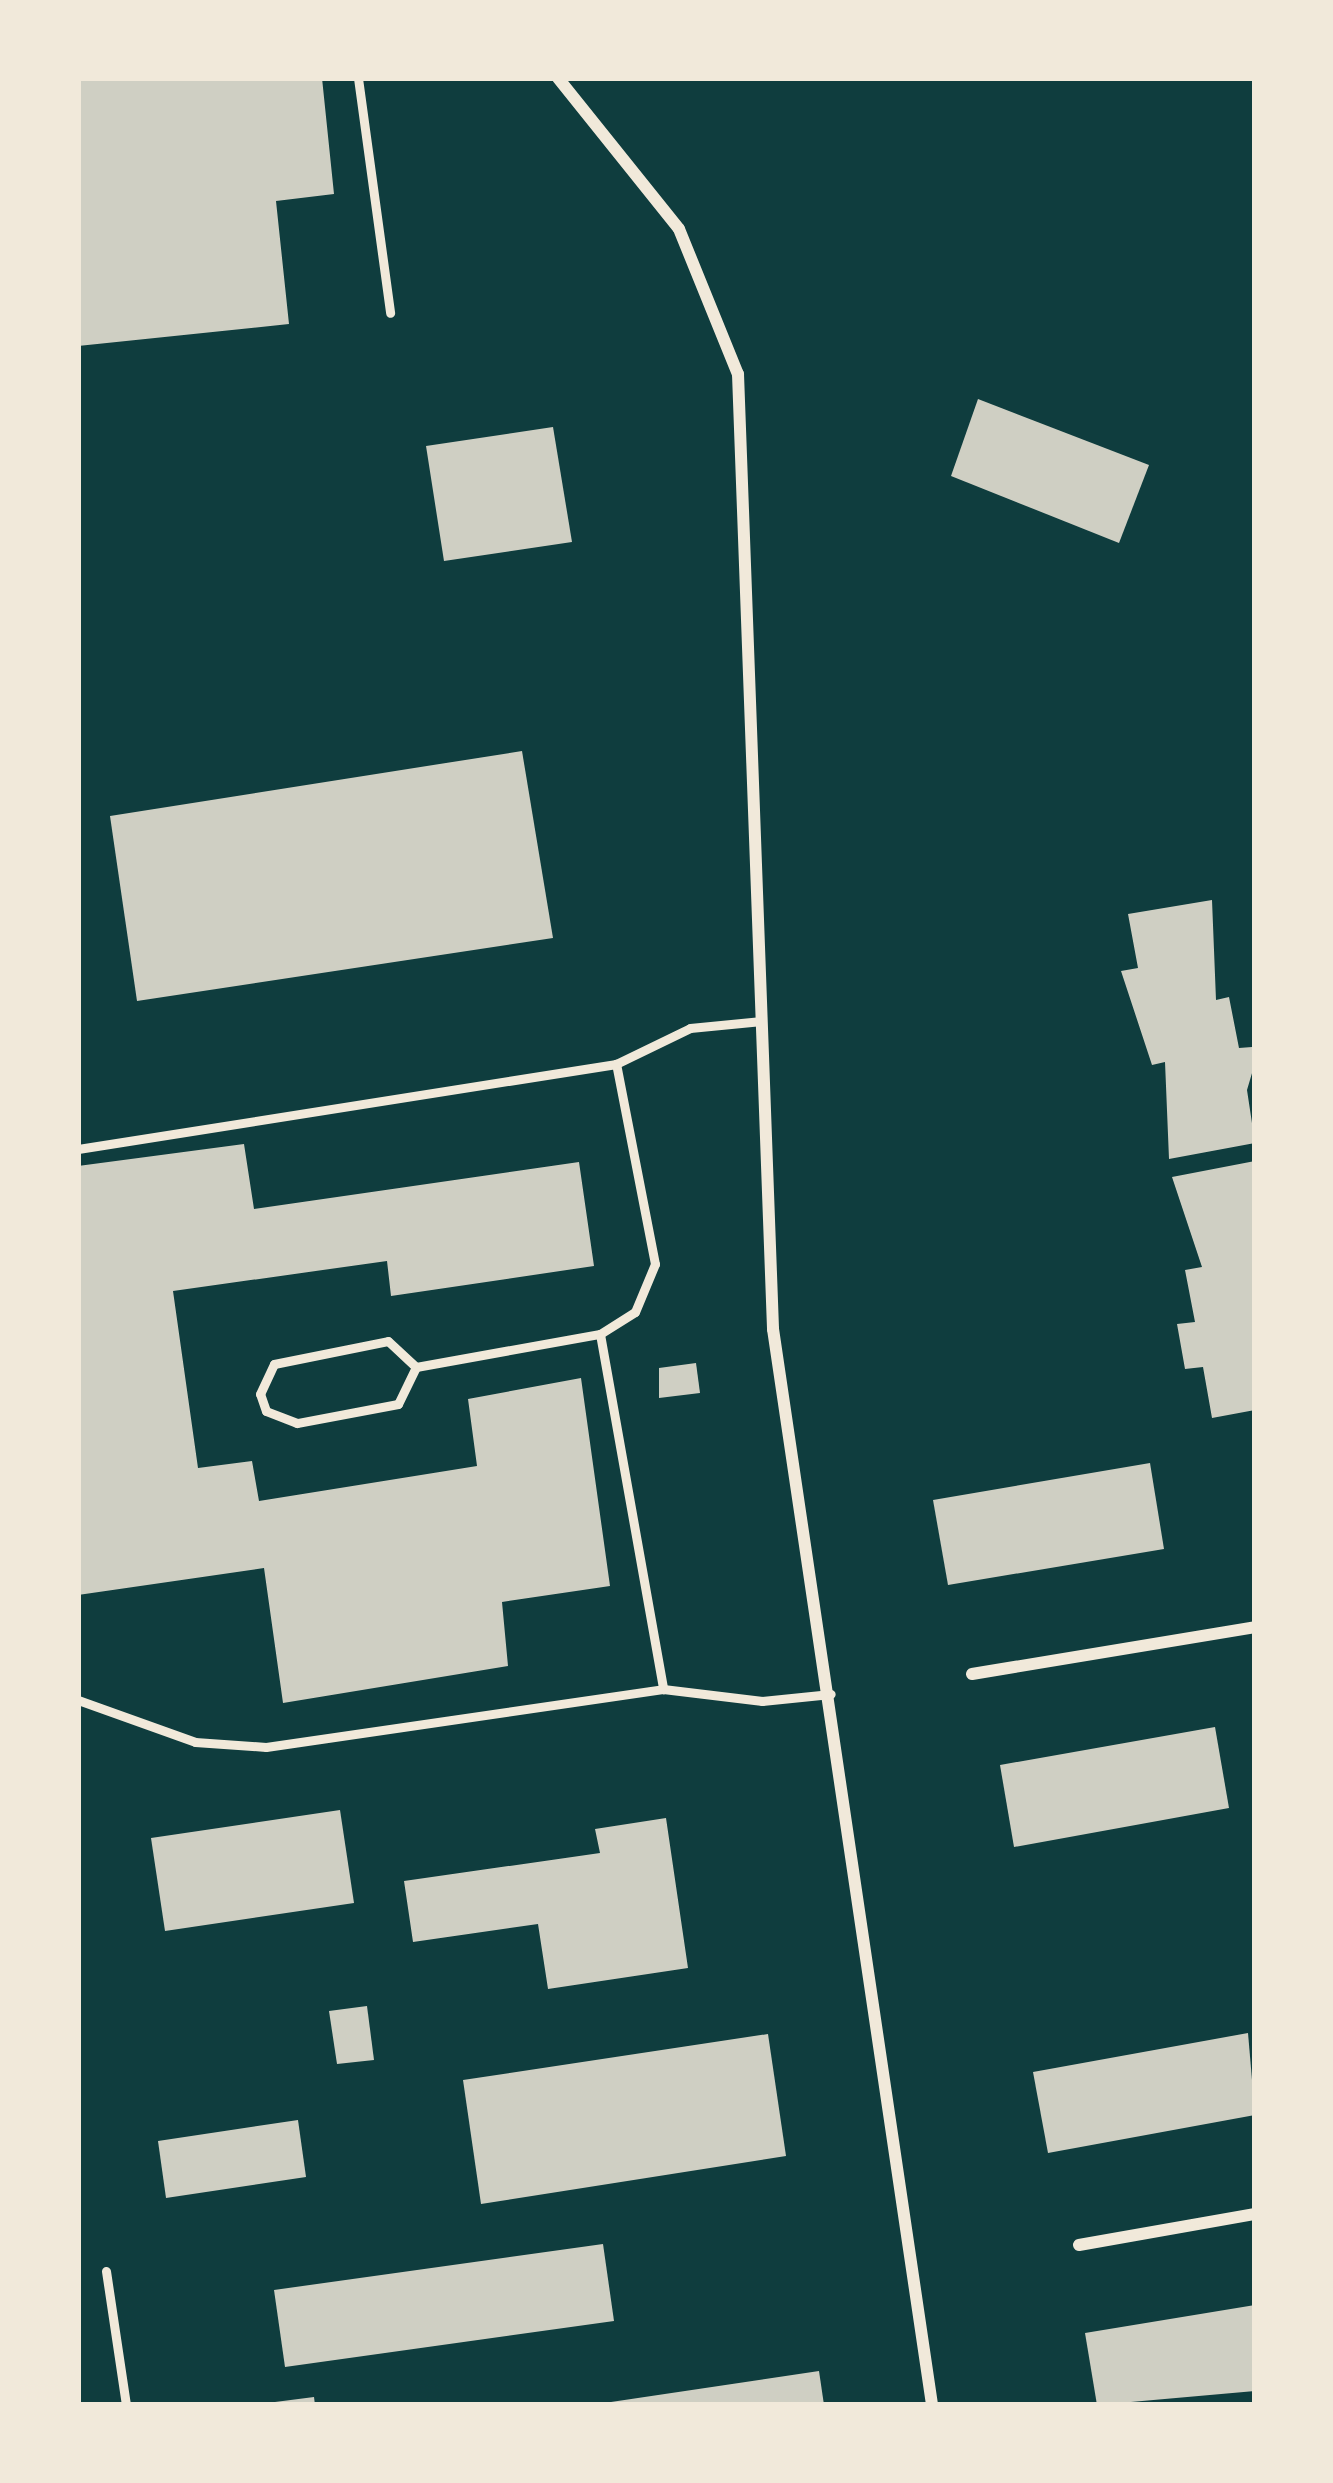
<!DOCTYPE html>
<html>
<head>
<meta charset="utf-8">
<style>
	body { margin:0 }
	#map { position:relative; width:1333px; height:2483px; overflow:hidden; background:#0f3d3e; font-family:"Source Sans 3",sans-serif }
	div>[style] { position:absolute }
	.building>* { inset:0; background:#cfcfc3 }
	.service>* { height:9px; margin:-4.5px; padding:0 4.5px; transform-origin:4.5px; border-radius:4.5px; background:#f1e9da }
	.minor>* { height:12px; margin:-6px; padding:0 6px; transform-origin:6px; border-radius:6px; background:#f1e9da }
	span { translate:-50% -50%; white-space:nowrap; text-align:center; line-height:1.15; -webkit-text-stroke:12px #f1e9da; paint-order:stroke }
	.frame { position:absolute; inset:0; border:81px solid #f1e9da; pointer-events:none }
</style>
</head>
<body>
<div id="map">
	<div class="building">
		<div style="clip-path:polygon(78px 78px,322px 78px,334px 194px,276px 201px,289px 324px,78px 346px)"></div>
		<div style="clip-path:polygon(978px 399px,1149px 465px,1119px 543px,951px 476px)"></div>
		<div style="clip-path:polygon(553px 427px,572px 542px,444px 561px,426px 446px)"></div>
		<div style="clip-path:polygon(522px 751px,553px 938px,137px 1001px,110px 816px)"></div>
		<div style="clip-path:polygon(1212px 900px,1216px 1000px,1229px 997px,1239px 1048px,1252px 1047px,1255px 1063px,1247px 1090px,1255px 1143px,1169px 1159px,1165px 1062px,1152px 1065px,1121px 971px,1138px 968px,1128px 914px)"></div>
		<div style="clip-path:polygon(244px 1144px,254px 1209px,579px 1162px,594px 1266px,391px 1296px,387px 1261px,173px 1291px,198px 1468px,252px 1461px,259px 1501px,477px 1466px,468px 1399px,581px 1378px,610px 1586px,502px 1602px,508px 1666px,283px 1703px,264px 1568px,78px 1595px,78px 1166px)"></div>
		<div style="clip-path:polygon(1255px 1161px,1255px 1410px,1212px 1418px,1203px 1367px,1185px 1369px,1177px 1324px,1195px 1322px,1185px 1270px,1202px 1267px,1172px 1177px)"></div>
		<div style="clip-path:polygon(696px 1363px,700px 1393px,659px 1398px,659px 1368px)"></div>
		<div style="clip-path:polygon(1150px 1463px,1164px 1549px,948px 1585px,933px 1500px)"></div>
		<div style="clip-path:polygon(1215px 1727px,1229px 1808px,1014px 1847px,1000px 1765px)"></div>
		<div style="clip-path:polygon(340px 1810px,354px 1903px,165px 1931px,151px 1838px)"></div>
		<div style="clip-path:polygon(666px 1818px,688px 1968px,548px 1989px,538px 1924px,413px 1942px,404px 1881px,600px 1853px,595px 1829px)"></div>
		<div style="clip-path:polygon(367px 2006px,374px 2060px,337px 2064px,329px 2011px)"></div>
		<div style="clip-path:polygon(1248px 2033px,1255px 2115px,1048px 2153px,1033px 2072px)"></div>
		<div style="clip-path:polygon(768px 2034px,786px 2156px,481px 2204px,463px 2080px)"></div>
		<div style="clip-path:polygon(298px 2120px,306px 2177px,166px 2198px,158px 2141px)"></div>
		<div style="clip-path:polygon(603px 2244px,614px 2321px,285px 2367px,274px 2290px)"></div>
		<div style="clip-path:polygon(1255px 2305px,1255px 2391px,1097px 2405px,1085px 2333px)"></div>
		<div style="clip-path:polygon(819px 2371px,824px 2405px,611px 2405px,611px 2402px)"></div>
		<div style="clip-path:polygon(314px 2397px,315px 2405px,276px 2405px,275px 2402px)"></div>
	</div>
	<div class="service">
		<div style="left:358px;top:78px;width:237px;rotate:82.2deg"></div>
		<div style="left:78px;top:1149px;width:545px;rotate:-8.98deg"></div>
		<div style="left:616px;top:1064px;width:82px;rotate:-25.9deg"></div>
		<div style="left:690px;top:1028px;width:72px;rotate:-5.6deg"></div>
		<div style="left:600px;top:1334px;width:361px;rotate:79.9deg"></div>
		<div style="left:388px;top:1341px;width:38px;rotate:43deg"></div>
		<div style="left:416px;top:1367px;width:41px;rotate:115.9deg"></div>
		<div style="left:398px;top:1404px;width:103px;rotate:169.3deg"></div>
		<div style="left:297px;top:1423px;width:33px;rotate:-159deg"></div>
		<div style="left:266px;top:1411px;width:18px;rotate:-109deg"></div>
		<div style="left:260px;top:1394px;width:33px;rotate:-65deg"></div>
		<div style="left:274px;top:1364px;width:116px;rotate:-11.4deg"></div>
		<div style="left:416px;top:1367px;width:187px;rotate:-10.2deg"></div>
		<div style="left:600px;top:1334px;width:41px;rotate:-32.2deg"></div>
		<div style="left:635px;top:1312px;width:52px;rotate:-67.4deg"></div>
		<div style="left:655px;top:1264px;width:204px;rotate:-101deg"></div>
		<div style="left:78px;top:1700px;width:124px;rotate:19.7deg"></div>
		<div style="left:195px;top:1742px;width:71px;rotate:4deg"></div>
		<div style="left:266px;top:1747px;width:401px;rotate:-8.3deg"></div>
		<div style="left:663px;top:1689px;width:100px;rotate:6.9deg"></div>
		<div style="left:762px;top:1701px;width:69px;rotate:-5.8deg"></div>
		<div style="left:106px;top:2271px;width:135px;rotate:81.5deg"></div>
	</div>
	<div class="minor">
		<div style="left:558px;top:78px;width:193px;rotate:51.3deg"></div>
		<div style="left:679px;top:229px;width:157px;rotate:67.9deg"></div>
		<div style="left:738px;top:374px;width:956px;rotate:87.9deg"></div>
		<div style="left:773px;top:1329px;width:1088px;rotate:81.59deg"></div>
		<div style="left:972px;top:1674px;width:287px;rotate:-9.4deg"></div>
		<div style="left:1079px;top:2245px;width:179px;rotate:-10deg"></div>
	</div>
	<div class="frame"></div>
</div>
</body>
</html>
